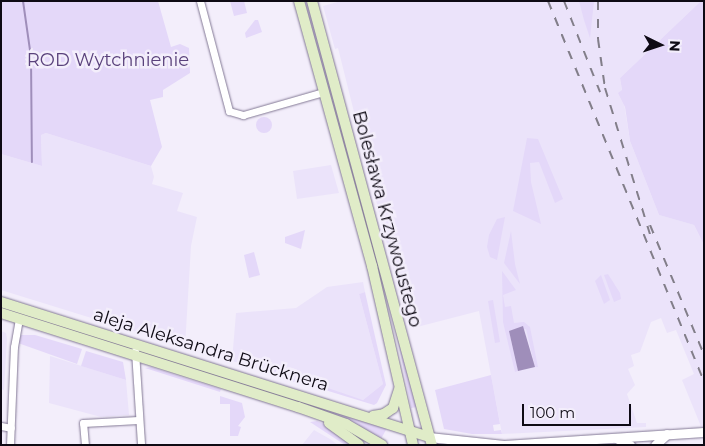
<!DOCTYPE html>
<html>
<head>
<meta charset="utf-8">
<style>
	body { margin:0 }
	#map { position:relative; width:705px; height:446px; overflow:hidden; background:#f3eefb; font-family:Montserrat,sans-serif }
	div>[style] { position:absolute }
	.built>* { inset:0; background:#ebe3fa }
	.green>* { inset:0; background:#e4d8f9 }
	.round { border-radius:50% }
	.water>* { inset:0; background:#9f8eba }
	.stream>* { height:2px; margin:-1px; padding:0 1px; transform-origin:1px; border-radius:1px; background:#9f8eba }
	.roads { filter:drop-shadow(0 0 1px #837995) drop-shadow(0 0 1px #837995) }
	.minor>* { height:7px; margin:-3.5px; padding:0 3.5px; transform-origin:3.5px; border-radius:3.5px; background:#fff }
	.tertiary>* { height:9px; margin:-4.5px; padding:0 4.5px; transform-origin:4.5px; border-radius:4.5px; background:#fff }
	.secondary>* { height:10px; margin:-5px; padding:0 5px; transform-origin:5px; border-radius:5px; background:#e0ecc8 }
	.rail>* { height:2px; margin-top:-1px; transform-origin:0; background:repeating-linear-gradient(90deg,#827e89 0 9px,transparent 0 18px) }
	span { translate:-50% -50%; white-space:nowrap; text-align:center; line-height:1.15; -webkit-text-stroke:5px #f3eefb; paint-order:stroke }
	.park-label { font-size:18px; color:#5a427c }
	.street-label { font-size:18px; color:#0e0a14 }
	.frame { position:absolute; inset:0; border:2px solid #0e0a14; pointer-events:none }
	.north { position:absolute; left:635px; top:20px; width:50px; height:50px; -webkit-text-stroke:4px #f3eefb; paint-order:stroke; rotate:94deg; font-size:14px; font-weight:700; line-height:20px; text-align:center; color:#0e0a14 }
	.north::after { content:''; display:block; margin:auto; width:18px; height:22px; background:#0e0a14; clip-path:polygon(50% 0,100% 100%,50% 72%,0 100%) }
	.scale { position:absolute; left:522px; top:404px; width:109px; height:22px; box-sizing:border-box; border:2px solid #0e0a14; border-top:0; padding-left:6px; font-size:15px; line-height:18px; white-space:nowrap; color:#0e0a14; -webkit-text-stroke:4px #f3eefb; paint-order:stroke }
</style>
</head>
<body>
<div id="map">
	<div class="built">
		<div style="clip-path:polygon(341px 1px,701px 1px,620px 78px,630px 141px,659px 215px,694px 225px,704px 245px,704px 442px,700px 424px,682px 380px,694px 374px,676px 330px,667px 333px,661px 318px,651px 322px,640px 352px,631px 355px,634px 366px,628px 369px,635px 385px,627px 394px,637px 423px,646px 423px,646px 427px,502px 434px,479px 311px,417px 327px,407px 291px,399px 292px,338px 48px,335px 49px,323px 6px)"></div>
		<div style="clip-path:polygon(46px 133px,151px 166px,154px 177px,152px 184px,183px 193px,177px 211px,197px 217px,191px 246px,185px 347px,1px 290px,1px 154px,42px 166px,41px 135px)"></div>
		<div style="clip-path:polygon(331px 165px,339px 193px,297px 199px,293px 171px)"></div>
		<div style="clip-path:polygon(363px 282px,365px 292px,359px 294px,383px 384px,363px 400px,232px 361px,236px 313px,296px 308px,327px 287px)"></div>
		<div style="clip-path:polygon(1px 331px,6px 333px,7px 339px,4px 390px,1px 389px)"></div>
		<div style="clip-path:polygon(50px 356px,126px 380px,129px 415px,101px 417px,49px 403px)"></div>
		<div style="clip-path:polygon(314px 430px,330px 439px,338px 445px,302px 445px)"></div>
	</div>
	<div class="green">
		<div style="clip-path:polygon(1px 1px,158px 1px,171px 47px,180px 44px,189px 48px,190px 73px,163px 90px,163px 97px,150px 100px,162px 147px,151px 166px,46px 133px,41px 135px,42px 166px,1px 154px)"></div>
		<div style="clip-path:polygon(230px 1px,244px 1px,247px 13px,234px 16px)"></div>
		<div style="clip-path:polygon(303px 1px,307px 1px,386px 295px,376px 264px)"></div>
		<div style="clip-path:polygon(579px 1px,594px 1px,590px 38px,584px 20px)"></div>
		<div style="clip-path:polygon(701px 1px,704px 1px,704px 245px,694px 225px,659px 215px,630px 141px,625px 107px,618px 93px,622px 90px,620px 78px)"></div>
		<div style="clip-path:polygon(255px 20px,258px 20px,262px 32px,246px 38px,245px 33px)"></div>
		<div class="round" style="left:256px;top:117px;width:16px;height:16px"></div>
		<div style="clip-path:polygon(527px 138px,538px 139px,563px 199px,555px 203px,539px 162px,530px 163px,531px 182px,541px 224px,513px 211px)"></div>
		<div style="clip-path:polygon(505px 217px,497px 260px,490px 257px,487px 247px,489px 235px,497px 219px)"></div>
		<div style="clip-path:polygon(305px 230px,301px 249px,285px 243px,285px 237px)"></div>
		<div style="clip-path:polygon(511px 231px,515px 264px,520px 284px,504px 263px)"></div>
		<div style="clip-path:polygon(254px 252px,260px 275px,249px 278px,244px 255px)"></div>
		<div style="clip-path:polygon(502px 271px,516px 290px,503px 295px,505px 307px,511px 306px,514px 323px,524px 322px,530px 327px,538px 367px,535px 367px,526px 329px,509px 331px,518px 371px,515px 372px,503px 322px)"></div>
		<div style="clip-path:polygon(608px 274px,620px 293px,621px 299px,614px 302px,604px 275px)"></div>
		<div style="clip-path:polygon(601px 275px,610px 300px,604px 304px,595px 281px)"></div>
		<div style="clip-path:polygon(365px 292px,386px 385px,377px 403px,374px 405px,325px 390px,314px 385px,307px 386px,272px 375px,276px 368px,276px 375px,319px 385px,363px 400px,383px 384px,359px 294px)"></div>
		<div style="clip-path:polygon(493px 300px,500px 342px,495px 343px,488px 301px)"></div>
		<div style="clip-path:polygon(394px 321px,417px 407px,411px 408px)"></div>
		<div style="clip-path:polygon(21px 335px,35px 335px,82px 349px,77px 364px,18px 343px)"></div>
		<div style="clip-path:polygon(86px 351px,123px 362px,126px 380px,81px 366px)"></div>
		<div style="clip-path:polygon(151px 367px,185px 378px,221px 389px,220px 392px,145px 368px)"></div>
		<div style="clip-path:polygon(491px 375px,500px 424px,493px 425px,494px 431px,501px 430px,502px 434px,472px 434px,444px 429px,435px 390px)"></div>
		<div style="clip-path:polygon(246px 383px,387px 428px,381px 439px,337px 415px)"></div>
		<div style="clip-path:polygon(220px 396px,242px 403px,245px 417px,238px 426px,241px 427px,238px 436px,230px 436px,230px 404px,220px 404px)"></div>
		<div style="clip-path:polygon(317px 421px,326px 425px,353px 445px,345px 445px,310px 422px)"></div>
	</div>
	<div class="water">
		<div style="clip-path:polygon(523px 326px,535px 367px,518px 371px,509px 331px)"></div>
	</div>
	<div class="stream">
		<div style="left:23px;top:1px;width:57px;rotate:81.9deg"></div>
		<div style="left:31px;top:57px;width:105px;rotate:89.5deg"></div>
	</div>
	<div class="roads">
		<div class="minor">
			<div style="left:200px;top:1px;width:114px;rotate:75.2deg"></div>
			<div style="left:229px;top:111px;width:15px;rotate:16deg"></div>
			<div style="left:243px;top:115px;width:84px;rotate:-15.9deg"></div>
			<div style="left:135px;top:351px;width:94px;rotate:86.3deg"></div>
			<div style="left:1px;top:426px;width:10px;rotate:11deg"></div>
			<div style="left:10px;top:445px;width:98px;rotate:-87.7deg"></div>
			<div style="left:14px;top:347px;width:28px;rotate:-80deg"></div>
			<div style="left:85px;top:445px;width:22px;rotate:-95deg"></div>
			<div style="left:83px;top:423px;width:55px;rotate:-3.1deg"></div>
		</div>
		<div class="tertiary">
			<div style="left:429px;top:437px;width:75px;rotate:6.1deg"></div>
			<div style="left:504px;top:445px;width:200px;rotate:-3.7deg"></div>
			<div style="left:616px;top:438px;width:16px;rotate:27deg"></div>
			<div style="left:655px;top:445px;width:16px;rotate:-43deg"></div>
		</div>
		<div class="secondary">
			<div style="left:299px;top:1px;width:275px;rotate:74.6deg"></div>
			<div style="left:372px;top:266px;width:184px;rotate:77.1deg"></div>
			<div style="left:312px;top:1px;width:460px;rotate:74.9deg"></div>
			<div style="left:1px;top:302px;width:449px;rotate:17.5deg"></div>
			<div style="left:1px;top:313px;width:312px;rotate:17.6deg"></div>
			<div style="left:298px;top:407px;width:51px;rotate:19.5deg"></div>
			<div style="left:346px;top:424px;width:42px;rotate:30.3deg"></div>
			<div style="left:373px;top:416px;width:11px;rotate:-10deg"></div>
			<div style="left:384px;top:414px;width:11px;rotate:-34deg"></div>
			<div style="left:393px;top:408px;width:20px;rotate:-72deg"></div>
			<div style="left:329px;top:423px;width:37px;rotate:36deg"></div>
		</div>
	</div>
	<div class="rail">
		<div style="left:548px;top:1px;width:411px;rotate:67.7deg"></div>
		<div style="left:564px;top:1px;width:98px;rotate:68.4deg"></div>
		<div style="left:598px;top:1px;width:38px;rotate:90deg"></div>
		<div style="left:598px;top:39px;width:49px;rotate:81.9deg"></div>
		<div style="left:605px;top:88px;width:153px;rotate:72.9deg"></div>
		<div style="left:650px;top:225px;width:141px;rotate:67.4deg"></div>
	</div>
	<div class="park-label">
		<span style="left:108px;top:60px">ROD Wytchnienie</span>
	</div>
	<div class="street-label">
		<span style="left:387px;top:219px;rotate:75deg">Bolesława Krzywoustego</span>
		<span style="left:211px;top:350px;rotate:17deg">aleja Aleksandra Brücknera</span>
	</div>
	<div class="frame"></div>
	<div class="north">N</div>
	<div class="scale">100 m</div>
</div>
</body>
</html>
